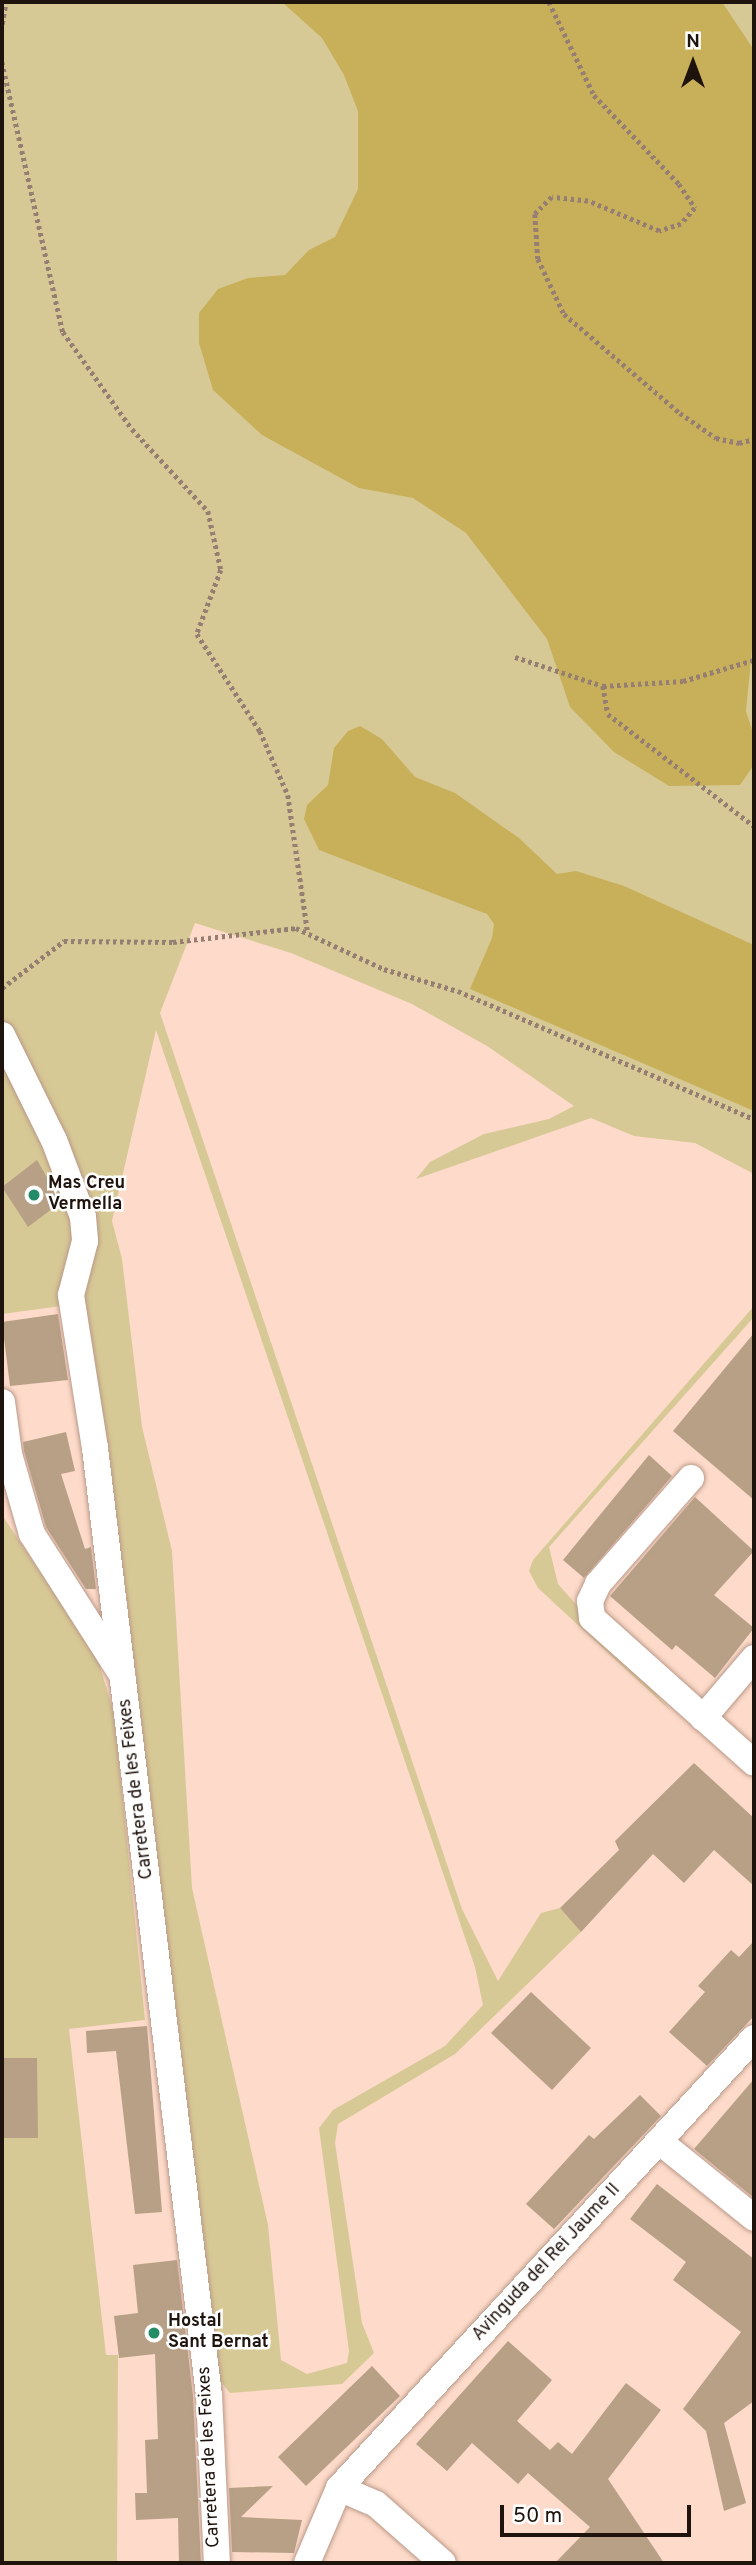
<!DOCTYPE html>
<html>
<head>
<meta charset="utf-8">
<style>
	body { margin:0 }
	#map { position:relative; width:756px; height:2565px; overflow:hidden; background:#fddac9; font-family:Overpass,sans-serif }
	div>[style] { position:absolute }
	.green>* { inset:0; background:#d7c995 }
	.forest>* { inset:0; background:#c7b059 }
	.building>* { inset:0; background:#b7a086 }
	.path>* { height:4.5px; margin-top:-2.25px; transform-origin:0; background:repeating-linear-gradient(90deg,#977e72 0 3.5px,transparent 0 7px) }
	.roads { filter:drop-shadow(0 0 2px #ba9989) drop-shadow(0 0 2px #ba9989) }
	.minor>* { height:26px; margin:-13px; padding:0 13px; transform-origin:13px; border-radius:13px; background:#fff }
	.dots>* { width:19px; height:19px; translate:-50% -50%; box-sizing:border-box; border:4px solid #fff; border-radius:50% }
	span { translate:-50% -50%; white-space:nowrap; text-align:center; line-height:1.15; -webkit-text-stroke:5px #fff; paint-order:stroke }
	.poi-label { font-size:18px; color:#1f130d; font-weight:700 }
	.left { translate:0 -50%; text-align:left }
	.street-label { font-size:18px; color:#1f130d }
	.frame { position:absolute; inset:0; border:4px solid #1f130d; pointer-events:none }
	.north { position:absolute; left:658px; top:28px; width:70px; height:70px; -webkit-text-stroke:5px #fff; paint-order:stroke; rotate:0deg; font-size:19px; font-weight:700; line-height:28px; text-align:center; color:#1f130d }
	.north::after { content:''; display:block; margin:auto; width:24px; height:32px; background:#1f130d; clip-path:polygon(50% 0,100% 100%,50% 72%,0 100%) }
	.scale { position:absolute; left:500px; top:2505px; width:191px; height:32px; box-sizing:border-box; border:4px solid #1f130d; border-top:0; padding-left:9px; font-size:21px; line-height:24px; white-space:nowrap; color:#1f130d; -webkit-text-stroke:5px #fff; paint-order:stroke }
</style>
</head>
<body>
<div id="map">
	<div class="green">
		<div style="clip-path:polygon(evenodd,2px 2px,754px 2px,754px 1174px,695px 1143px,634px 1136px,591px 1118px,416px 1179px,430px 1162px,484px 1134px,549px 1119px,574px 1106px,487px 1046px,412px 1004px,291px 953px,195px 923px,160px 1013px,462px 1909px,498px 1981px,541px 1913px,560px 1908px,581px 1932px,455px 2054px,338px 2124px,335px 2143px,362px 2323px,374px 2353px,342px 2384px,230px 2393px,212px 2371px,76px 1304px,2px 1314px,2px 2px,156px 1030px,475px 1967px,483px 2005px,445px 2046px,333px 2110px,319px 2128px,349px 2351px,347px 2363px,307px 2374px,281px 2360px,268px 2225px,192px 1888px,172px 1551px,142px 1427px,122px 1259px,112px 1221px,156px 1030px)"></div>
		<div style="clip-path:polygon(754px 1306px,754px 1317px,549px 1547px,558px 1584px,672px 1712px,538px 1588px,529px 1571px,533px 1560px)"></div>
		<div style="clip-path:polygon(2px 1515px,97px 1657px,114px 1713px,145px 2020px,69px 2029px,106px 2355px,118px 2355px,117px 2563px,2px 2563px)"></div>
	</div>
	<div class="forest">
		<div style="clip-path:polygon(282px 2px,722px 2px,754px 50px,754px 629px,746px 711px,754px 736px,754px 765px,740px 785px,669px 786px,614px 752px,570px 707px,547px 639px,466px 533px,413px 498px,359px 488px,262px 435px,213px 390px,199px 343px,199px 313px,218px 289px,248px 278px,285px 275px,309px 250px,335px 237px,358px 189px,358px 111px,344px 75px,322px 38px)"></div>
		<div style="clip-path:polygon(360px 726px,382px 739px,415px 777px,455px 793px,519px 838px,557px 874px,576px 871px,624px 886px,754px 945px,754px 1111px,470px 989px,492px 938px,494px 924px,487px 914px,319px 850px,304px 819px,307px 805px,328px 785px,334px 748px,348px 731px)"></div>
	</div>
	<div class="building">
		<div style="clip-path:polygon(37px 1160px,61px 1202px,28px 1227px,2px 1187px)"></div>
		<div style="clip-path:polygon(58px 1314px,68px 1380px,10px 1386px,2px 1322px)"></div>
		<div style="clip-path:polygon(754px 1333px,754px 1500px,673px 1431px)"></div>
		<div style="clip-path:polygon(66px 1432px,75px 1471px,61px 1474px,85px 1549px,91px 1547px,96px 1589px,86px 1589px,46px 1527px,24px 1451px,23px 1442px)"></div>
		<div style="clip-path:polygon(649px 1455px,672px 1476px,584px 1578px,563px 1560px)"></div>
		<div style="clip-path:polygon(695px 1497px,754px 1551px,714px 1595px,754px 1628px,715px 1678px,676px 1645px,672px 1650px,610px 1596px)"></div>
		<div style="clip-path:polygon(694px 1763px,754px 1818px,754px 1886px,714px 1850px,684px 1883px,653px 1854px,581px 1932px,560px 1908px,619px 1850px,615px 1841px)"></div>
		<div style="clip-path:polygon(754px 1941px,754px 2016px,707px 2066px,669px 2032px,705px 1992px,698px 1986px,731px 1950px,739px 1957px)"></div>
		<div style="clip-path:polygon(531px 1992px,591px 2048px,552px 2090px,491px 2033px)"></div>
		<div style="clip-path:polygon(147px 2026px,162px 2212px,135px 2214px,116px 2051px,87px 2053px,86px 2031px)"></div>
		<div style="clip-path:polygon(2px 2058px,37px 2058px,38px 2138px,2px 2138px)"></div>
		<div style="clip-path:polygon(754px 2079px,754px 2198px,694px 2149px)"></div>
		<div style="clip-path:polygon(640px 2095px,661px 2116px,554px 2229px,526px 2204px,589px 2135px,594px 2139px)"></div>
		<div style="clip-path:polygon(657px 2184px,754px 2259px,754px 2401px,724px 2423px,746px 2503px,724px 2511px,706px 2431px,683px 2409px,741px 2332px,673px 2280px,686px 2262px,630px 2219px)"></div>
		<div style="clip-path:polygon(177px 2260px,193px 2396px,201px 2563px,179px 2563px,178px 2518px,136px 2520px,135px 2493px,147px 2493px,145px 2440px,158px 2439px,155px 2354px,119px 2358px,114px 2316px,138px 2313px,133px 2265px)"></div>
		<div style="clip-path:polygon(508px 2341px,552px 2380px,517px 2421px,550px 2450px,558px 2442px,572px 2454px,626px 2383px,661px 2410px,608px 2479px,664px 2563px,555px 2563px,590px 2527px,528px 2473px,518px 2484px,472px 2443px,447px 2471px,416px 2444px)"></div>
		<div style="clip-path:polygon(372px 2366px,400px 2396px,306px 2486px,278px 2457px)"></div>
		<div style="clip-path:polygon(273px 2486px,241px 2517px,302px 2520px,294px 2553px,232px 2552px,229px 2488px)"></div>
	</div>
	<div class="path">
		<div style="left:549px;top:2px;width:103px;rotate:64.2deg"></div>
		<div style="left:594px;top:95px;width:123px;rotate:46.3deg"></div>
		<div style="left:679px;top:184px;width:29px;rotate:56deg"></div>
		<div style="left:695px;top:208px;width:21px;rotate:131deg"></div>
		<div style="left:681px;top:224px;width:23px;rotate:162deg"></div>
		<div style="left:659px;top:231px;width:77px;rotate:-157.1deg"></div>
		<div style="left:588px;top:201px;width:36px;rotate:-174deg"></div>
		<div style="left:552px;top:197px;width:24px;rotate:135deg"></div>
		<div style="left:535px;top:214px;width:45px;rotate:86.2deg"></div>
		<div style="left:538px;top:259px;width:61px;rotate:64.7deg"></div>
		<div style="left:564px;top:314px;width:153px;rotate:40.5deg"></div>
		<div style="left:680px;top:413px;width:44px;rotate:34.8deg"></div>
		<div style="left:716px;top:438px;width:24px;rotate:12deg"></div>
		<div style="left:739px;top:443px;width:16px;rotate:-15deg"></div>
		<div style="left:2px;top:24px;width:22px;rotate:-80deg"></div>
		<div style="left:2px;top:62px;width:277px;rotate:77.3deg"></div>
		<div style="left:63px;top:332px;width:119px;rotate:54.6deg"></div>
		<div style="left:132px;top:429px;width:112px;rotate:47.2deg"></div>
		<div style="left:208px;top:511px;width:60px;rotate:77.6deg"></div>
		<div style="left:221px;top:570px;width:68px;rotate:110.6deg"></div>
		<div style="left:197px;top:634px;width:116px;rotate:57deg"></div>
		<div style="left:260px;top:731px;width:70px;rotate:66.4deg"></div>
		<div style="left:288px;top:795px;width:139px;rotate:81.8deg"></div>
		<div style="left:515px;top:657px;width:93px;rotate:18.2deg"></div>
		<div style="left:603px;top:686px;width:28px;rotate:80deg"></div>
		<div style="left:608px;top:714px;width:184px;rotate:37.5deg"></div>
		<div style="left:603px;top:686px;width:80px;rotate:-3.6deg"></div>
		<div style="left:683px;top:681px;width:74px;rotate:-16.5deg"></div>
		<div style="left:2px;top:988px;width:78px;rotate:-37.2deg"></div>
		<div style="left:64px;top:941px;width:109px;rotate:0.5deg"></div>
		<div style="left:173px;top:942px;width:124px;rotate:-6.5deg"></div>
		<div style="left:296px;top:928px;width:97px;rotate:25deg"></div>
		<div style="left:384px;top:969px;width:77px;rotate:16.6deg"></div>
		<div style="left:458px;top:991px;width:322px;rotate:23.4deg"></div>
	</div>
	<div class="roads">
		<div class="minor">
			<div style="left:2px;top:1035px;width:117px;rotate:63.7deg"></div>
			<div style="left:54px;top:1140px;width:82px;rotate:69.4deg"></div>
			<div style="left:83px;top:1217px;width:24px;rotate:85deg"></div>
			<div style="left:85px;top:1241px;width:56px;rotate:104.5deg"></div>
			<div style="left:71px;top:1295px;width:155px;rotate:81.1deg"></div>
			<div style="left:95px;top:1448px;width:954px;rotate:83.14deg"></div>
			<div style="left:209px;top:2395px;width:168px;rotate:87.3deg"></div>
			<div style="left:2px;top:1402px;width:52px;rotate:82.3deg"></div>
			<div style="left:9px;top:1454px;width:83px;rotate:74deg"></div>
			<div style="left:32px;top:1534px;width:167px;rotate:57.4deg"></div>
			<div style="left:691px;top:1478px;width:141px;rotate:131.3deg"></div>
			<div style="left:598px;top:1584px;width:19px;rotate:115deg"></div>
			<div style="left:590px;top:1601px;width:17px;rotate:83deg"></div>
			<div style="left:592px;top:1618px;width:217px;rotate:41.8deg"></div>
			<div style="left:703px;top:1718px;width:79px;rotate:-49.6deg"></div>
			<div style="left:659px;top:2141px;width:122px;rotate:39deg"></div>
			<div style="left:339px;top:2488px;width:40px;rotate:23.4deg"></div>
			<div style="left:376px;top:2504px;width:89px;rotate:41.4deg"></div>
			<div style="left:307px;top:2563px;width:82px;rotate:-66.9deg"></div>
			<div style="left:339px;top:2488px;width:612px;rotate:-47.32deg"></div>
		</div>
	</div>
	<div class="dots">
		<div style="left:34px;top:1195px;background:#258c68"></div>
		<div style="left:154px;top:2333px;background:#258c68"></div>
	</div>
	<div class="poi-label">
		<span class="left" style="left:48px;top:1195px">Mas Creu<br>Vermella</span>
		<span class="left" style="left:168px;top:2333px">Hostal<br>Sant Bernat</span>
	</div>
	<div class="street-label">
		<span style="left:137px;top:1789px;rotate:-97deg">Carretera de les Feixes</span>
		<span style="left:547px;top:2263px;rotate:-47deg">Avinguda del Rei Jaume II</span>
		<span style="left:210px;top:2457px;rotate:-93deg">Carretera de les Feixes</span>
	</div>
	<div class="frame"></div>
	<div class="north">N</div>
	<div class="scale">50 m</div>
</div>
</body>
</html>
